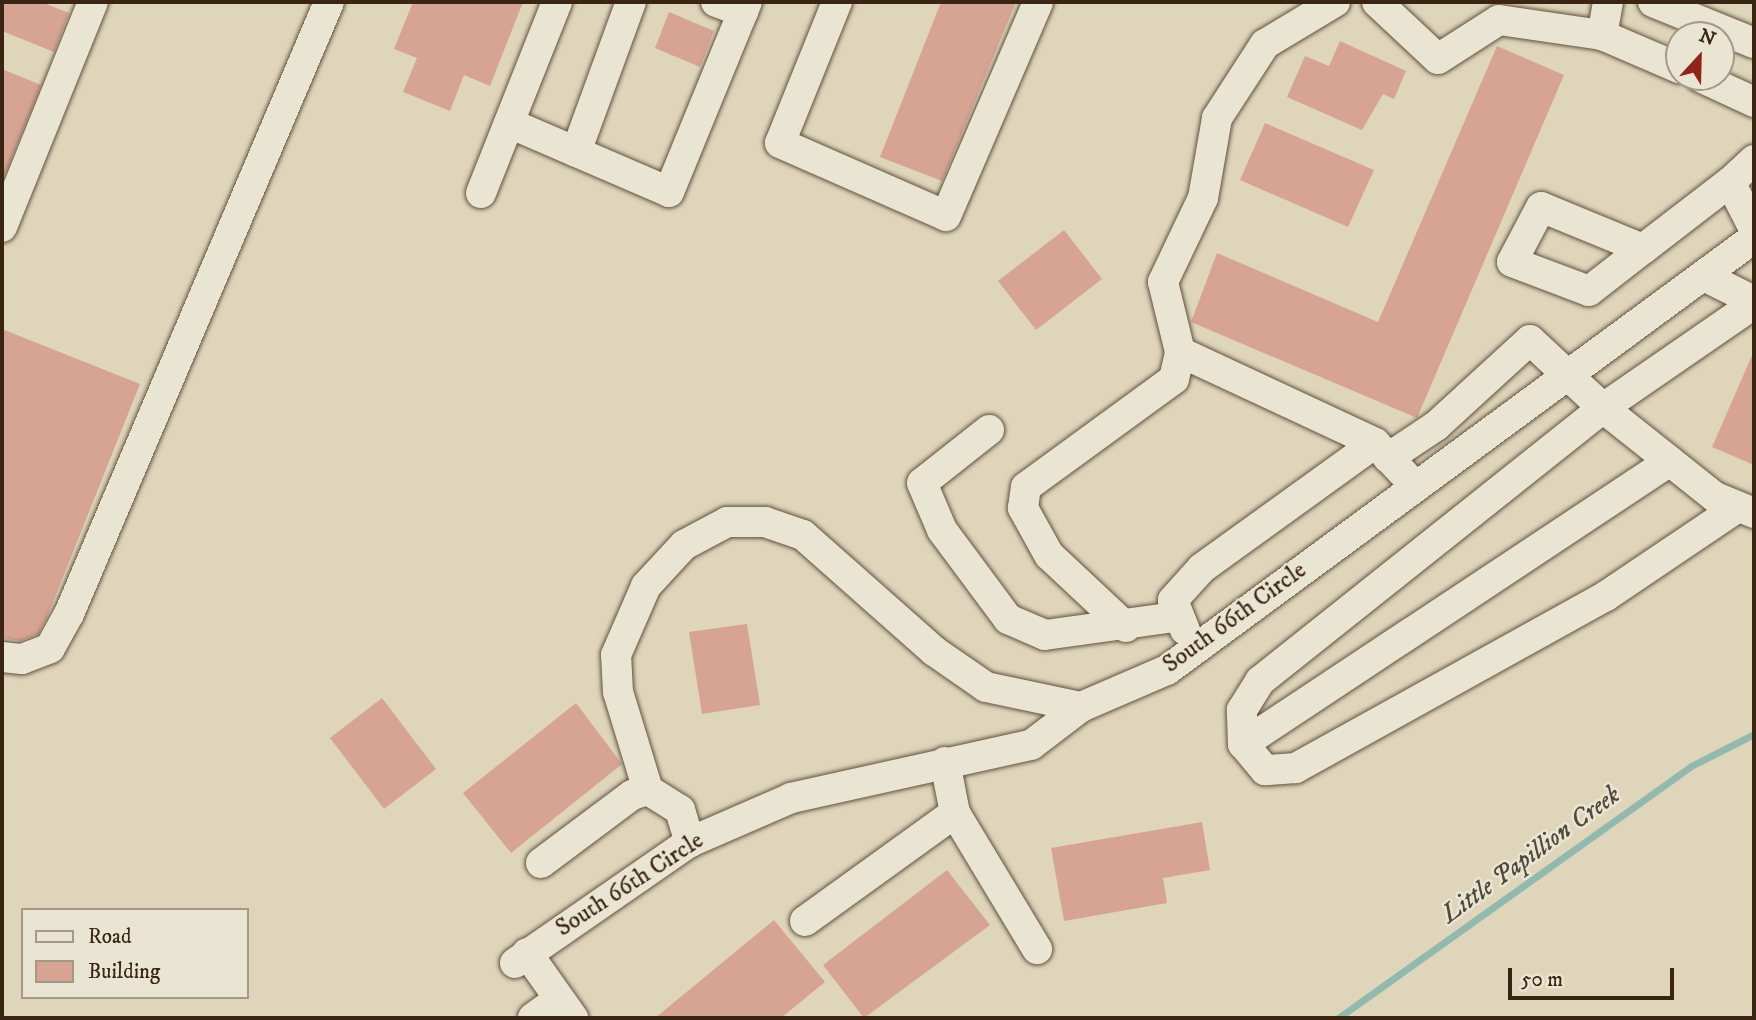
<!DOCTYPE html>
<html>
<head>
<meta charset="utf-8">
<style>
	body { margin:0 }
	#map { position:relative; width:1756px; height:1020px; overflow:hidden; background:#ded5bb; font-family:"IM FELL DW Pica",serif }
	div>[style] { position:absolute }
	.stream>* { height:7px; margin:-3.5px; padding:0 3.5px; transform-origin:3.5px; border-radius:3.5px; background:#93b9af }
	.building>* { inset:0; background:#d7a494 }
	.roads { filter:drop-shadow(0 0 2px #63513e) drop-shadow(0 0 2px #63513e) }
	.minor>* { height:30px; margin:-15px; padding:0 15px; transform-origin:15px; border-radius:15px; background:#eae4d3 }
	span { translate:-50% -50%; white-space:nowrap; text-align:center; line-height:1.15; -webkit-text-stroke:5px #eae4d3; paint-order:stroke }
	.street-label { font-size:24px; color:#3a2514 }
	.water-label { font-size:26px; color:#504a3b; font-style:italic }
	.frame { position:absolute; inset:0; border:4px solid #3a2514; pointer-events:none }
	.legend { position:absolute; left:21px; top:908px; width:228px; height:91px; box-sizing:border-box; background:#eae4d3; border:2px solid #a49887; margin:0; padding:9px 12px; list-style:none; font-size:21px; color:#3a2514 }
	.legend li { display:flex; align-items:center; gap:14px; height:35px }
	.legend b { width:35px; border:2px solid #a49887 }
	.north { position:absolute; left:1665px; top:21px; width:70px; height:70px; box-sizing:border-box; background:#eae4d3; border:2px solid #a49887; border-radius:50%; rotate:22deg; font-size:19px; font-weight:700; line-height:28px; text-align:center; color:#3a2514 }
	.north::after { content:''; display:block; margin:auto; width:24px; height:32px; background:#8f2418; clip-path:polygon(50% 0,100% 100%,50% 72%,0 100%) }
	.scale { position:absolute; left:1508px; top:968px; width:166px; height:32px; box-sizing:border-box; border:4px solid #3a2514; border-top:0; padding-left:9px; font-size:21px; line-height:24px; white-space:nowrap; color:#3a2514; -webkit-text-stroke:5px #eae4d3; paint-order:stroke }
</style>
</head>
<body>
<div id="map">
	<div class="stream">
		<div style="left:1338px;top:1018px;width:434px;rotate:-35.5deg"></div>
		<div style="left:1691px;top:766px;width:71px;rotate:-26.9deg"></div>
	</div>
	<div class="building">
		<div style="clip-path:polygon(2px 2px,41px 2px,69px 13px,54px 52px,2px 31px)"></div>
		<div style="clip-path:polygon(413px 2px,523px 2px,490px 86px,464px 75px,450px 111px,403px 92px,417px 58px,394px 49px)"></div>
		<div style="clip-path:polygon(941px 2px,1016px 2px,942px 181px,880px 157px)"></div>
		<div style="clip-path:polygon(669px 12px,714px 31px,700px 67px,655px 48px)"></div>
		<div style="clip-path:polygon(1340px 41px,1406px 71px,1394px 99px,1383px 94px,1362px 130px,1287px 97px,1305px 56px,1329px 66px)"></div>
		<div style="clip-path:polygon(1497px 46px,1564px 75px,1417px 418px,1191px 322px,1217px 253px,1378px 322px)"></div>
		<div style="clip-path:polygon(2px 69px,41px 85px,2px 181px)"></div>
		<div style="clip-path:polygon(1265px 123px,1374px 170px,1348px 227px,1240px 180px)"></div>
		<div style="clip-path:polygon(1064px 230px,1102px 279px,1036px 330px,998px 281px)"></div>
		<div style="clip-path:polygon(2px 329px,140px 384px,47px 617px,38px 634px,20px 641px,2px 638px)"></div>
		<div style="clip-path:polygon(1754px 351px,1754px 465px,1712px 447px)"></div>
		<div style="clip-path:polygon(747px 624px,760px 705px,702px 714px,689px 632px)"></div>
		<div style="clip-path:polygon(382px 698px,436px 769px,384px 809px,330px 738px)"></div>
		<div style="clip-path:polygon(576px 703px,622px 764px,511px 853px,463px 793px)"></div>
		<div style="clip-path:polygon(1202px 822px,1210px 870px,1163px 878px,1167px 903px,1064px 921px,1051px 848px)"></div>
		<div style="clip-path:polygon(947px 870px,990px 925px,864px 1018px,823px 965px)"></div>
		<div style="clip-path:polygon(774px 920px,825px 982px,781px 1018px,655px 1018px)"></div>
	</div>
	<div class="roads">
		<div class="minor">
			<div style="left:716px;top:2px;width:29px;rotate:20deg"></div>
			<div style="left:837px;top:2px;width:152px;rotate:112deg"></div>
			<div style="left:780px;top:143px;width:181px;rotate:23.7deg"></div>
			<div style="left:946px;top:216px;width:233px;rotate:-66.7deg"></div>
			<div style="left:1335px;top:2px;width:82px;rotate:149deg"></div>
			<div style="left:1265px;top:44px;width:88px;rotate:123deg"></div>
			<div style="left:1217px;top:118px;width:81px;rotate:99.9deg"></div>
			<div style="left:1203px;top:198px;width:93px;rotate:115.5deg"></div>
			<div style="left:1163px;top:282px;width:72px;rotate:76.3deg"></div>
			<div style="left:1180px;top:352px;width:215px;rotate:25deg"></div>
			<div style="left:1375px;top:443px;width:60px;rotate:47deg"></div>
			<div style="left:1377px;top:2px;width:83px;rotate:43.1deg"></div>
			<div style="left:1438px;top:59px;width:72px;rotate:-32.6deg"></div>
			<div style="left:1499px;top:20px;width:104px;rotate:8.3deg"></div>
			<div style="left:1608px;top:2px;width:34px;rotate:100deg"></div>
			<div style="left:1602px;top:35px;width:84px;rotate:23.2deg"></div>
			<div style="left:1653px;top:2px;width:109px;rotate:22.1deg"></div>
			<div style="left:1700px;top:77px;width:60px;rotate:24.8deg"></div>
			<div style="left:509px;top:123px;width:174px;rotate:23.3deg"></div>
			<div style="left:669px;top:192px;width:205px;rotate:-67.7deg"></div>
			<div style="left:576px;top:152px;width:160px;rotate:-69.9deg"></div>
			<div style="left:1754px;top:160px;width:33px;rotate:137deg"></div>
			<div style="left:1730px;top:182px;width:53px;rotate:62.9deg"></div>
			<div style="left:481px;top:193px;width:206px;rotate:-68.3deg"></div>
			<div style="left:2px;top:227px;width:243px;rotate:-68deg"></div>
			<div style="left:1643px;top:249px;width:110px;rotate:-157.6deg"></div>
			<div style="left:1541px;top:207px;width:62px;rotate:117.8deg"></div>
			<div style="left:1512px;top:262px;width:82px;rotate:20.6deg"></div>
			<div style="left:1589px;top:291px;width:68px;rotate:-37.9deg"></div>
			<div style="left:1643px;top:249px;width:110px;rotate:-37.6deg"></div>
			<div style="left:1704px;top:276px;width:56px;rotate:26.6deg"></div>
			<div style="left:989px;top:430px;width:85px;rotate:141.7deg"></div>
			<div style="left:922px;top:483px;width:51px;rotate:66.9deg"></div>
			<div style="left:942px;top:530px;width:111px;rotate:53.4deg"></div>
			<div style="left:1008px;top:619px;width:40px;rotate:23.4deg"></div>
			<div style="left:1045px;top:635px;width:131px;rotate:-7.9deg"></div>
			<div style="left:1388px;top:458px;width:58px;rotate:-33.7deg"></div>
			<div style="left:1436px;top:426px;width:127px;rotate:-42.5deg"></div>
			<div style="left:1530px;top:340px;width:100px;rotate:43deg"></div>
			<div style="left:1603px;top:408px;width:183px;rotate:-34.6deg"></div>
			<div style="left:1738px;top:507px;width:159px;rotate:146deg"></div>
			<div style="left:1606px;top:596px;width:355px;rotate:151deg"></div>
			<div style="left:1296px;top:768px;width:31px;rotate:176deg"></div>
			<div style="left:1265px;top:770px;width:34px;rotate:-130deg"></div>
			<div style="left:1243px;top:744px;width:34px;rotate:-92deg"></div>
			<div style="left:1242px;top:710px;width:34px;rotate:-58deg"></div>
			<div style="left:1260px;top:681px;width:438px;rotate:-38.5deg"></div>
			<div style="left:1603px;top:408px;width:143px;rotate:38.5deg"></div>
			<div style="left:1715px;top:497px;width:42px;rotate:22.3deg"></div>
			<div style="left:1126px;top:627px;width:105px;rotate:-136.9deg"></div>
			<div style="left:1049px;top:555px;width:54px;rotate:-119deg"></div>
			<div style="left:1023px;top:508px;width:21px;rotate:-82deg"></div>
			<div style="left:1026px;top:487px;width:183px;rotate:-36.1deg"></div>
			<div style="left:1174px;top:379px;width:28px;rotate:-77deg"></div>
			<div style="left:1185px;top:630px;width:32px;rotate:-112deg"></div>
			<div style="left:1173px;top:600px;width:43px;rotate:-47.8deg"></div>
			<div style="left:1202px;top:568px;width:213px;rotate:-35.8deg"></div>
			<div style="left:2px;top:657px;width:20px;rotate:6deg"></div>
			<div style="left:22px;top:659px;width:30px;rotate:-21deg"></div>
			<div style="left:50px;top:648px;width:39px;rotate:-61deg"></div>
			<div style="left:69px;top:614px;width:665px;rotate:-66.98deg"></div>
			<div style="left:1243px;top:744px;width:512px;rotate:-33.53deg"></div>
			<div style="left:945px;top:762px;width:52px;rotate:78.9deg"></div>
			<div style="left:955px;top:813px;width:159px;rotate:58.9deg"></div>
			<div style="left:648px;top:790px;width:102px;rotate:-107deg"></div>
			<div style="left:618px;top:692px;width:37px;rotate:-93deg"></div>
			<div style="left:616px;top:655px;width:75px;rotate:-66.5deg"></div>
			<div style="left:646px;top:586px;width:56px;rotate:-47.2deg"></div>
			<div style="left:684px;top:545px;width:49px;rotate:-28.1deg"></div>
			<div style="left:727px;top:522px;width:38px"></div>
			<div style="left:765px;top:522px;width:40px;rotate:18.9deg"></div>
			<div style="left:803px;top:535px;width:175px;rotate:41.5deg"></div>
			<div style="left:934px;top:651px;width:63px;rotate:34.7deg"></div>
			<div style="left:986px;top:687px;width:97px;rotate:11.9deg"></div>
			<div style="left:541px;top:863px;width:114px;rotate:-36.8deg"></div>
			<div style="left:632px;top:795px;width:17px;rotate:-17deg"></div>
			<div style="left:648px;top:790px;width:38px;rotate:32deg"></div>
			<div style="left:680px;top:810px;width:34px;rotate:73deg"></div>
			<div style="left:805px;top:921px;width:185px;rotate:-35.8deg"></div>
			<div style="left:527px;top:953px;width:80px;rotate:54.7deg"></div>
			<div style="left:515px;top:963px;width:213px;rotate:-34.7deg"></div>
			<div style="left:690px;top:842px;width:110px;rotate:-23.5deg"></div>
			<div style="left:791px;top:798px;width:246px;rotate:-12.5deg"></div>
			<div style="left:1031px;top:745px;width:63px;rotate:-37.2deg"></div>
			<div style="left:1081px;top:707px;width:94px;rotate:-23.3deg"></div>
			<div style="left:1167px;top:670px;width:729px;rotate:-36.35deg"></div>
			<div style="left:533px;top:1018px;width:32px;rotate:-36deg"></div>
		</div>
	</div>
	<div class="street-label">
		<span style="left:1235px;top:618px;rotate:-36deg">South 66th Circle</span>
		<span style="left:630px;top:885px;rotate:-33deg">South 66th Circle</span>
	</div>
	<div class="water-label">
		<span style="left:1531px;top:855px;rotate:-36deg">Little Papillion Creek</span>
	</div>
	<div class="frame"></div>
	<ul class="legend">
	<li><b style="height:9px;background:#eae4d3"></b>Road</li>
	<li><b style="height:19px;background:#d7a494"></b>Building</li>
	</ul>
	<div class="north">N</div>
	<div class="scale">50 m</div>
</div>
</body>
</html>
